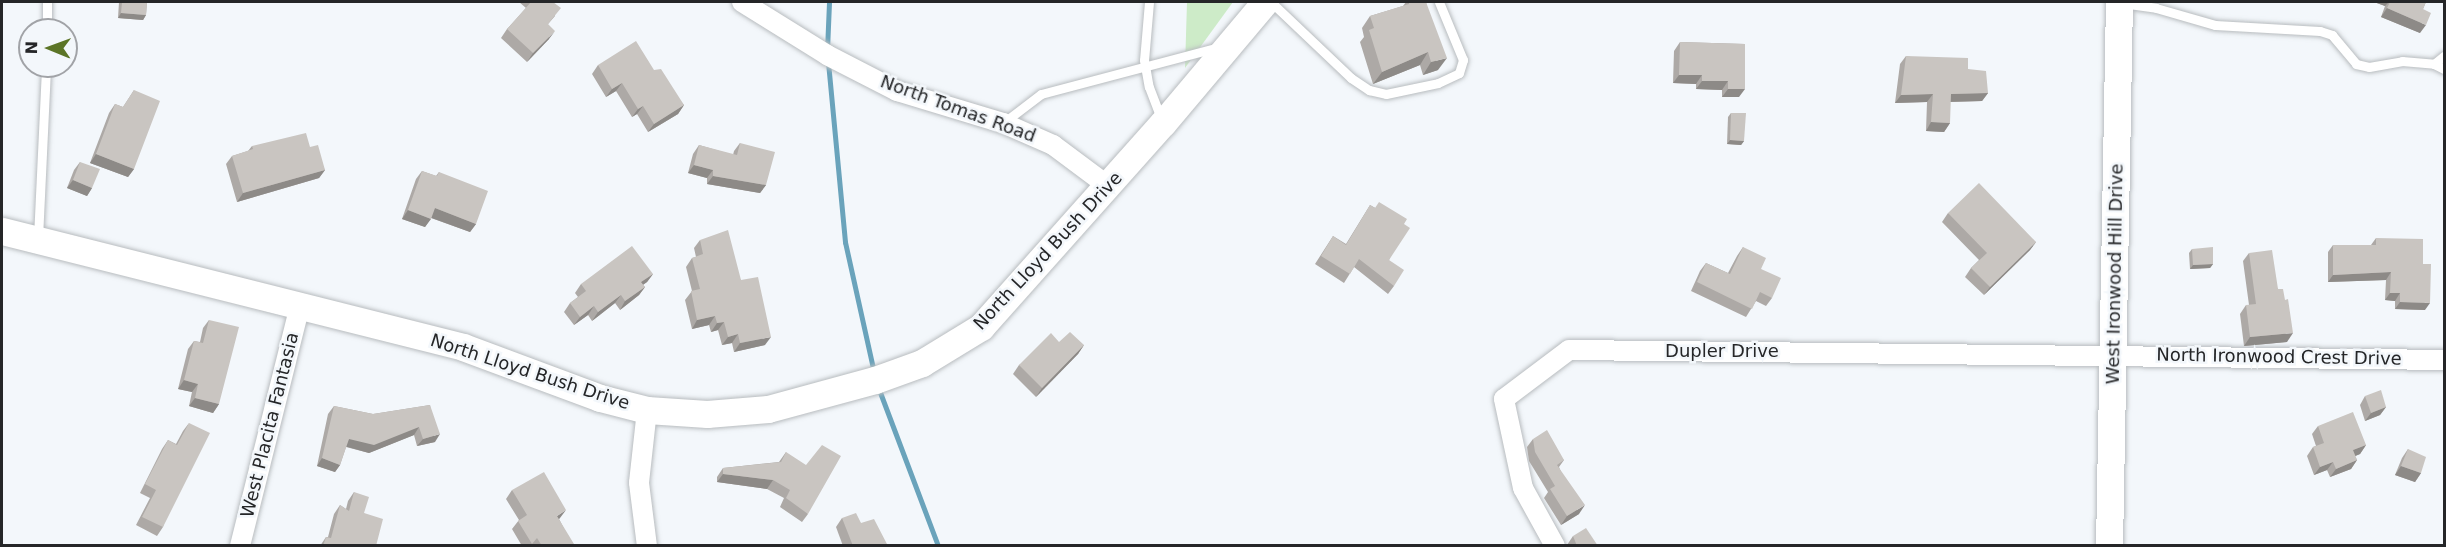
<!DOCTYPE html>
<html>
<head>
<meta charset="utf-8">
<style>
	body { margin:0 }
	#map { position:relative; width:2446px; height:547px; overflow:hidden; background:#f3f7fb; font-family:"DejaVu Sans",sans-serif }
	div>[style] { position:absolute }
	.green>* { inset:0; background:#cdebc8 }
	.stream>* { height:5px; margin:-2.5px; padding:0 2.5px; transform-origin:2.5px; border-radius:2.5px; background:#6aa3bb }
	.roads { filter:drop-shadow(0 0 2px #b8bcbf) drop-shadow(0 0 2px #b8bcbf) }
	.lane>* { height:9px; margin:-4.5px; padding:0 4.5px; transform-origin:4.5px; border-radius:4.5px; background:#fff }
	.street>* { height:20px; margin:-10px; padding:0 10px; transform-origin:10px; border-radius:10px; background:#fff }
	.secondary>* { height:27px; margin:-13.5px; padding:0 13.5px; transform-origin:13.5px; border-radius:13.5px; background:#fff }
	.wall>* { inset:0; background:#ada9a6 }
	.shaded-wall>* { inset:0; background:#8d8a87 }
	.building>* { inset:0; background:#c9c5c1 }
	span { translate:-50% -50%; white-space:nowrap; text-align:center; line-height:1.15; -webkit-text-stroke:5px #f3f7fb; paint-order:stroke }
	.street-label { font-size:18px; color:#252628 }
	.frame { position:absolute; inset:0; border:3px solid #252628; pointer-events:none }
	.north { position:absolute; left:18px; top:18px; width:60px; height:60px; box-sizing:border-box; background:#f3f7fb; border:2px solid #a1a3a7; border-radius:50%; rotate:271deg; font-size:16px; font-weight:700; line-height:24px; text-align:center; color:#252628 }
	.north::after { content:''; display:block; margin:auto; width:21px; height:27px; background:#5c7527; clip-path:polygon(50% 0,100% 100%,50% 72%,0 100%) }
</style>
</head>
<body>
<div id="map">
	<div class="green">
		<div style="clip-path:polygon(1187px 2px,1233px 2px,1185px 68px)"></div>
	</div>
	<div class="stream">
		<div style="left:827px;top:50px;width:48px;rotate:-87.6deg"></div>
		<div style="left:828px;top:62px;width:181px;rotate:84.6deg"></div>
		<div style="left:845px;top:242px;width:134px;rotate:77.5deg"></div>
		<div style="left:878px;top:387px;width:170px;rotate:69.3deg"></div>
	</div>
	<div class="roads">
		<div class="lane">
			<div style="left:1149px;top:2px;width:58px;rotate:94.9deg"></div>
			<div style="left:1144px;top:60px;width:27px;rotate:80deg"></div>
			<div style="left:1149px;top:87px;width:33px;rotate:69deg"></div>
			<div style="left:1271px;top:2px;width:110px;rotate:43.5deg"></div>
			<div style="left:1351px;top:78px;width:22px;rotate:34deg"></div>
			<div style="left:1369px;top:90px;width:17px;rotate:13deg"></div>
			<div style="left:1386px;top:94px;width:53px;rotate:-11.9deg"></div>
			<div style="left:1438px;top:83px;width:23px;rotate:-25deg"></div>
			<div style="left:1459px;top:73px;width:14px;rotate:-73deg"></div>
			<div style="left:1463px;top:60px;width:63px;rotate:-112.5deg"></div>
			<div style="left:2122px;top:3px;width:34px;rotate:8deg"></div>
			<div style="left:2156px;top:8px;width:61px;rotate:16.1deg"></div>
			<div style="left:2215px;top:25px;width:105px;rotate:3.3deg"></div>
			<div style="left:2320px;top:31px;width:13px;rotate:18deg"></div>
			<div style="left:2332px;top:35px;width:38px;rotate:50deg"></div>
			<div style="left:2356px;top:64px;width:13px;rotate:13deg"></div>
			<div style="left:2369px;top:67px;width:34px;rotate:-10deg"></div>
			<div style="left:2402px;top:61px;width:32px;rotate:5deg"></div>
			<div style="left:2434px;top:64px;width:11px;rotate:27deg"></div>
			<div style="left:47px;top:30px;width:28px;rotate:-90deg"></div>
			<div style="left:2434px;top:64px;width:13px;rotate:-39deg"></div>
			<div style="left:1003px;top:123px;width:48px;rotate:-37.3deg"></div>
			<div style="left:1041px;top:94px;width:184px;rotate:-14.8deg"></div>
			<div style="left:38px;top:238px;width:172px;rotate:-87.3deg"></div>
		</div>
		<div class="street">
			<div style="left:742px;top:2px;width:100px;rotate:31.9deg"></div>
			<div style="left:827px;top:55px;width:79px;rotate:27.2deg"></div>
			<div style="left:897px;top:91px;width:111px;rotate:16.8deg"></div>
			<div style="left:1003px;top:123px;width:55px;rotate:23.7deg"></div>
			<div style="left:1053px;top:145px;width:69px;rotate:36.7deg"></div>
			<div style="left:647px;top:410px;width:73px;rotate:96.3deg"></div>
			<div style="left:639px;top:483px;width:64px;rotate:82.8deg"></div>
			<div style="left:240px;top:546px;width:248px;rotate:-76deg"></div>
			<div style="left:1555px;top:546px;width:66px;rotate:-118.9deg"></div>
			<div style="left:1523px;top:488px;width:91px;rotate:-102.1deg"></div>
			<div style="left:1504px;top:399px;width:81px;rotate:-37deg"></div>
			<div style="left:1569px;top:350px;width:875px;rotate:0.65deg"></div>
		</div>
		<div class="secondary">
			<div style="left:2px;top:231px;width:475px;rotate:14.1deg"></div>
			<div style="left:463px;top:347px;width:146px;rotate:20.4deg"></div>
			<div style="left:600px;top:398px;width:49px;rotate:14.3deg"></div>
			<div style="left:647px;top:410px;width:60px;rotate:3.8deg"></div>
			<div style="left:707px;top:414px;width:61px;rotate:-4.7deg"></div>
			<div style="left:768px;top:409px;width:111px;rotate:-15.2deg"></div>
			<div style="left:875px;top:380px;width:50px;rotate:-19.9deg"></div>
			<div style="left:922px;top:363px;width:69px;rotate:-31.4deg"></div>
			<div style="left:981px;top:327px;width:273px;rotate:-48.3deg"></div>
			<div style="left:1163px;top:123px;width:158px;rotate:-49.9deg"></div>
			<div style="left:2109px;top:546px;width:544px;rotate:-88.95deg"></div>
		</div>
	</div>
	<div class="wall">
		<div style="clip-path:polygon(119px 2px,147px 2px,146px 15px,143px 20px,118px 18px)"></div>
		<div style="clip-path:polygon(519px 2px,553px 2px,555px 16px,548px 24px,549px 39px,527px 62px,501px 38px,507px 29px,526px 8px)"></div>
		<div style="clip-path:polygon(1406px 2px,1426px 2px,1438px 70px,1423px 75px,1420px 65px,1373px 84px,1360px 42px,1364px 37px,1362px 28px,1370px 16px,1403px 6px)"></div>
		<div style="clip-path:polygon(2374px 2px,2426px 2px,2423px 9px,2420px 33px,2381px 17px,2385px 6px)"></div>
		<div style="clip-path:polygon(1680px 42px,1745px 44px,1739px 97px,1722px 97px,1722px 90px,1696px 89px,1696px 84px,1673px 83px,1674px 51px)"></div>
		<div style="clip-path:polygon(1906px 56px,1968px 69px,1988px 93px,1982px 101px,1950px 102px,1950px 123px,1944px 132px,1926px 131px,1927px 102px,1895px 103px,1900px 64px)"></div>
		<div style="clip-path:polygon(598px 65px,654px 70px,684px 105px,678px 114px,648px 132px,637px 114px,632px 117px,616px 91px,606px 97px,592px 74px)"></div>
		<div style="clip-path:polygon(134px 90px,134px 169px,128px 177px,90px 163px,109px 113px,115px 104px,123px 107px)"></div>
		<div style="clip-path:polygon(1731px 113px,1744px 141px,1741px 145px,1727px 144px,1728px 117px)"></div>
		<div style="clip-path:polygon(740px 143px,766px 185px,760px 193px,707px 184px,707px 178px,688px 173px,693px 154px,699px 145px,733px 155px,734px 151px)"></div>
		<div style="clip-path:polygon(252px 146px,310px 147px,325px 170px,319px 178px,237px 202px,226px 164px,232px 156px,248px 151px)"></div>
		<div style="clip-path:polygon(80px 162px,92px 188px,87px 196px,67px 188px,74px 170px)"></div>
		<div style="clip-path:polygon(422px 171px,436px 176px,439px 172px,476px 224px,470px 232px,431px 218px,425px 227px,402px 219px,416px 179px)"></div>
		<div style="clip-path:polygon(1370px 205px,1404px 224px,1389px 260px,1394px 286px,1388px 294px,1354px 267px,1344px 283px,1315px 264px,1333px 236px,1346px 244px)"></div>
		<div style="clip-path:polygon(1948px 213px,2036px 242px,2030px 250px,1984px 295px,1965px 277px,1971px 268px,1979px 260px,1942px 222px)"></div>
		<div style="clip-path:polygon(2376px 238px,2423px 264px,2425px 310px,2395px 309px,2395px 301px,2385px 300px,2386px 280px,2328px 282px,2328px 252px,2333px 245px,2371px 245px)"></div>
		<div style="clip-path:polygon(700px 240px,741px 280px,765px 345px,734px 352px,732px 343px,722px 345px,718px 330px,711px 332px,709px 325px,692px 329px,685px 300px,692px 291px,686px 267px,692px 258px,696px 257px,694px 248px)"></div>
		<div style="clip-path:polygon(1743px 247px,1761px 269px,1772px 298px,1766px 306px,1756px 301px,1746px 317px,1691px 291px,1700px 271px,1706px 263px,1728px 273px,1737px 256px)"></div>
		<div style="clip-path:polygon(2192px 249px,2213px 264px,2210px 268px,2190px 269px,2189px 253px)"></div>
		<div style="clip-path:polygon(2249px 253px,2278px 289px,2287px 342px,2244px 346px,2240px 314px,2246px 305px,2249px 305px,2243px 261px)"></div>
		<div style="clip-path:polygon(653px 274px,647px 282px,643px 285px,645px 287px,639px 295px,620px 310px,615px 303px,592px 321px,588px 315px,574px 325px,564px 312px,570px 303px,578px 297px,575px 293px,581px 284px)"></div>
		<div style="clip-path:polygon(209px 320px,219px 404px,213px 413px,189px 406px,192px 392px,178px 389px,188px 349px,194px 341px,200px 342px,203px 328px)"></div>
		<div style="clip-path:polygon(1059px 342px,1084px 345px,1078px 354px,1036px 397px,1013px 374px,1019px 365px)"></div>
		<div style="clip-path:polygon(2365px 396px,2386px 407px,2380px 415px,2365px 421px,2360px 405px)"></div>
		<div style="clip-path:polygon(430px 405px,435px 442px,417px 446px,414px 435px,369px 453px,346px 447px,340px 465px,335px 472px,317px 466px,328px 414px,334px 406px,373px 414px)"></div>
		<div style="clip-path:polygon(189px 423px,163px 527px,157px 536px,136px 525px,150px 498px,140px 493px,162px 449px,168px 440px,176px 444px,183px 431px)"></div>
		<div style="clip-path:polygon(2318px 426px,2366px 445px,2360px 454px,2355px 456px,2357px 460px,2351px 469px,2330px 477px,2327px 470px,2314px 475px,2307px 456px,2313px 447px,2316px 446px,2312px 434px)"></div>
		<div style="clip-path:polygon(1533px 439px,1564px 460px,1559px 467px,1579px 514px,1561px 525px,1544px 498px,1548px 492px,1529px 461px,1527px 447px)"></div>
		<div style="clip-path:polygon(2408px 449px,2421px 473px,2415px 482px,2395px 475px,2402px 458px)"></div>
		<div style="clip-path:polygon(786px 452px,808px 514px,802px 522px,780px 507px,784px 498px,767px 489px,717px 482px,717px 477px,723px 468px,779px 462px)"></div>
		<div style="clip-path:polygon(512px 490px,560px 518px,559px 519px,573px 546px,522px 546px,512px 529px,519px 520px,506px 499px)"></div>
		<div style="clip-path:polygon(354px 492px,364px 513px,376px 546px,320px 546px,326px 537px,328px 537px,334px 514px,340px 505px,346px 509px,348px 501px)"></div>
		<div style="clip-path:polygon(842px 518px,861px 523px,888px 546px,843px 546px,836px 527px)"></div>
		<div style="clip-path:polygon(1573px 536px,1598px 546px,1567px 546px,1567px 545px)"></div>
	</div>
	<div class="shaded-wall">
		<div style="clip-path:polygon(2374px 2px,2389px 2px,2385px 6px)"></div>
		<div style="clip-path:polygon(2387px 8px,2426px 25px,2420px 33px,2381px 17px)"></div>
		<div style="clip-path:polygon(121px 13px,146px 15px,143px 20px,118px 18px)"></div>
		<div style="clip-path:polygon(555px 31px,549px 39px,527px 62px,533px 53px)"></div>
		<div style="clip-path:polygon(1428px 52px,1420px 65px,1373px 84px,1382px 72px)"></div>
		<div style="clip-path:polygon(1447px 58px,1438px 70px,1423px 75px,1431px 62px)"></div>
		<div style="clip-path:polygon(1679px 75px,1702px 75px,1696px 84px,1673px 83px)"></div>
		<div style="clip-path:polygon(1702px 81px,1728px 81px,1722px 90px,1696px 89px)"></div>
		<div style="clip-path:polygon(622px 83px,616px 91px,606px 97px,612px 89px)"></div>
		<div style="clip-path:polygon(1728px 89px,1745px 89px,1739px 97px,1722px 97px)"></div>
		<div style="clip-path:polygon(1988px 93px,1982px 101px,1945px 102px,1951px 94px)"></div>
		<div style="clip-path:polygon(1933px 94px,1927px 102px,1895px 103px,1901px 95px)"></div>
		<div style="clip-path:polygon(684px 105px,678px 114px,648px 132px,654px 124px)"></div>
		<div style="clip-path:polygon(643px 106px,637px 114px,632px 117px,638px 109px)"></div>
		<div style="clip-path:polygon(1931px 122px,1950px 123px,1944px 132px,1926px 131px)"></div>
		<div style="clip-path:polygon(1730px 140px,1744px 141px,1741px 145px,1727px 144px)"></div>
		<div style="clip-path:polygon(96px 154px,134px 169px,128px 177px,90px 163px)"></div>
		<div style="clip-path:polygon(694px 165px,713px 170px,707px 178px,688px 173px)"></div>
		<div style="clip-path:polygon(325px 170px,319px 178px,237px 202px,243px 193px)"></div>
		<div style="clip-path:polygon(713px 176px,766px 185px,760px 193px,707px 184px)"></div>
		<div style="clip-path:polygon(73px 180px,92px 188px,87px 196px,67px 188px)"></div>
		<div style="clip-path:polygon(435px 208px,476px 224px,470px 232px,429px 217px)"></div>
		<div style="clip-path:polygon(408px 210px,431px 219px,425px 227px,402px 219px)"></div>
		<div style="clip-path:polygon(2036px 242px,2030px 250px,1984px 295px,1990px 287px)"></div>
		<div style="clip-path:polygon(2213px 264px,2210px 268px,2190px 269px,2193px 265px)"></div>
		<div style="clip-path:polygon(2391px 272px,2386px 280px,2328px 282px,2333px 275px)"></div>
		<div style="clip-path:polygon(653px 274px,647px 282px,635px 290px,641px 282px)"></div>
		<div style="clip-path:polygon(645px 287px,639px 295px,620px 310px,625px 301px)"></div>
		<div style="clip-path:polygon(2390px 293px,2400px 293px,2395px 301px,2385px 300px)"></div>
		<div style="clip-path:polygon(621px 295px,615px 303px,592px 321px,598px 312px)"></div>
		<div style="clip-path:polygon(2400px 302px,2430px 303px,2425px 310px,2395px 309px)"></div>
		<div style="clip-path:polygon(594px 306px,588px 315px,574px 325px,580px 317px)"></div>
		<div style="clip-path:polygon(715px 316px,709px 325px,692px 329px,697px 320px)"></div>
		<div style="clip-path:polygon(724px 322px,718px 330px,711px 332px,717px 323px)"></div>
		<div style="clip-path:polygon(2293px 333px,2287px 342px,2244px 346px,2250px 337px)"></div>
		<div style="clip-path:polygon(738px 334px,732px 343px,722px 345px,728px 337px)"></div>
		<div style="clip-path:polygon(771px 337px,765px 345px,734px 352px,740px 343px)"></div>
		<div style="clip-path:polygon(1084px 345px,1078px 354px,1036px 397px,1042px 388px)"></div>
		<div style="clip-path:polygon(184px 380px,198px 384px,192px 392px,178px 389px)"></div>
		<div style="clip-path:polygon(195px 398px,219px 404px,213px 413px,189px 406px)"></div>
		<div style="clip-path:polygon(2386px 407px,2380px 415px,2365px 421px,2371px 413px)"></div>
		<div style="clip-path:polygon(419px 427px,414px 435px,369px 453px,344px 446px,349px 439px)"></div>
		<div style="clip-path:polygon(440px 434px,435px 442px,417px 446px,423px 439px)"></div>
		<div style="clip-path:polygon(2366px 445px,2360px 454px,2348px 459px,2353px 450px)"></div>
		<div style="clip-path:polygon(322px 458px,340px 465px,335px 472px,317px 466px)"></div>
		<div style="clip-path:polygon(2357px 460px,2351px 469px,2330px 477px,2336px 469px)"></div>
		<div style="clip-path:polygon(2333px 462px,2327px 470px,2314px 475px,2320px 467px)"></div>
		<div style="clip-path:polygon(2401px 466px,2421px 473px,2415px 482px,2395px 475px)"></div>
		<div style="clip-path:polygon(723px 474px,773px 480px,767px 489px,717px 482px)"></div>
		<div style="clip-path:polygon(1585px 505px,1579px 514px,1561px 525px,1567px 516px)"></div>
		<div style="clip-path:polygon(566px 510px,560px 518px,551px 524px,557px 516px)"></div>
	</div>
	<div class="building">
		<div style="clip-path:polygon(122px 2px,147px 2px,146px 15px,121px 13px)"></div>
		<div style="clip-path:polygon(531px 2px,553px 2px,561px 8px,548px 24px,555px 31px,533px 53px,507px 29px)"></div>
		<div style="clip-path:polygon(1409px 2px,1426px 2px,1447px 58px,1431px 62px,1428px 52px,1382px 72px,1369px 30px,1374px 28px,1370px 16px,1409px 4px)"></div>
		<div style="clip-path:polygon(2390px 2px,2426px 2px,2423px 9px,2431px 13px,2426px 25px,2387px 8px)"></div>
		<div style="clip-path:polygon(636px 41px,654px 70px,661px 69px,684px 105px,654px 124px,643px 106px,638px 109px,622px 83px,612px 89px,598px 65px)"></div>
		<div style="clip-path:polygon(1680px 42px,1745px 44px,1745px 89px,1728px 89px,1728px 81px,1702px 81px,1702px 75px,1679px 75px)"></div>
		<div style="clip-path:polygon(1906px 56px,1968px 58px,1968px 69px,1986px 71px,1988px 93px,1951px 94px,1950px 123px,1931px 122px,1933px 94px,1901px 95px)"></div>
		<div style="clip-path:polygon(134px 90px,160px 101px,134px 169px,96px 154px,115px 104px,123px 107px)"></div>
		<div style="clip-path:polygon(1731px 113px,1746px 113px,1744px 141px,1730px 140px)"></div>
		<div style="clip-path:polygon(306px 133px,310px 147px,318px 145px,325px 170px,243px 193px,232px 156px,253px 149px,252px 146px)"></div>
		<div style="clip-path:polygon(740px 143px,775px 152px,766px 185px,713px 176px,713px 170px,694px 165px,699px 145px,737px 155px)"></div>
		<div style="clip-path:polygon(80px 162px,100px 169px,92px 188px,73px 180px)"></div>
		<div style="clip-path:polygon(422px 171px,437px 176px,439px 172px,488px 191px,476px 224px,435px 208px,431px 219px,408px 210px)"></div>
		<div style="clip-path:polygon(1979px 183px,2036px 242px,1990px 287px,1971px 268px,1987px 253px,1948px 213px)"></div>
		<div style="clip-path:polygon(1379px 202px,1407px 219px,1404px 224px,1410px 228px,1389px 260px,1404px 270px,1394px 286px,1359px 259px,1350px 274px,1321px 256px,1333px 236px,1346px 245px,1370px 205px,1375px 208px)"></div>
		<div style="clip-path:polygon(728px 230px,741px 280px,758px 277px,771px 337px,740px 343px,738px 334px,728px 337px,724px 322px,717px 323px,715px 316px,697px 320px,691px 291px,700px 289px,692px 258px,703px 254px,700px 240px)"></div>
		<div style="clip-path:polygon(2376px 238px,2423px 239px,2423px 264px,2431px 264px,2430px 303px,2400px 302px,2400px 293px,2390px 293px,2391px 272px,2333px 275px,2333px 245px,2376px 245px)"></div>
		<div style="clip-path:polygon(632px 246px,653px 274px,641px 282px,645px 287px,625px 301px,621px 295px,598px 312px,594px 306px,580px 317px,570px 303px,586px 291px,581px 284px)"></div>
		<div style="clip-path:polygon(1743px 247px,1766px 258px,1761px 269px,1781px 278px,1772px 298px,1760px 292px,1752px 309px,1697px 282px,1706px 263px,1730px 274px)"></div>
		<div style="clip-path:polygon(2213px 247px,2213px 264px,2193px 265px,2192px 249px)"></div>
		<div style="clip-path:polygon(2272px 250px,2278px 289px,2283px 289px,2285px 300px,2288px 299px,2293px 333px,2250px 337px,2246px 305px,2256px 304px,2249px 253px)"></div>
		<div style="clip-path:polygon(209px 320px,239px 327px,219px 404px,195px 398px,198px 384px,184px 380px,194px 341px,203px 343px)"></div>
		<div style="clip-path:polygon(1070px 332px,1084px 345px,1042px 388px,1019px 365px,1051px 333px,1059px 342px)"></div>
		<div style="clip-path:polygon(2381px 390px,2386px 407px,2371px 413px,2365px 396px)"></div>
		<div style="clip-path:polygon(430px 405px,440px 434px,423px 439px,419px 427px,374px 445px,349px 439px,340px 465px,322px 458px,334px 406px,373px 414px)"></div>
		<div style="clip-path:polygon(2353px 412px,2366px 445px,2353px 450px,2357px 460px,2336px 469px,2333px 462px,2320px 467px,2313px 447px,2324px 443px,2318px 426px)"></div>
		<div style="clip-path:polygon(189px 423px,210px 433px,163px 527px,142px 517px,156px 490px,145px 484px,168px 440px,177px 445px)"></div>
		<div style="clip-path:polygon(1547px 430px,1564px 460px,1557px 465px,1585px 505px,1567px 516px,1550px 489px,1555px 486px,1535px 452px,1533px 439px)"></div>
		<div style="clip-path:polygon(822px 445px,841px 456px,808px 514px,786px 498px,790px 490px,773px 480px,723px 474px,723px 468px,781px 462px,786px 452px,806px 465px)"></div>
		<div style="clip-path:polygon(2408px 449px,2426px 457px,2421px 473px,2401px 466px)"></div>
		<div style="clip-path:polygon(544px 472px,566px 510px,557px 516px,574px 544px,571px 546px,542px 546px,537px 538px,532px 544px,518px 521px,527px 515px,512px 490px)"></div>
		<div style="clip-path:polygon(354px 492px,369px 497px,364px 513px,383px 519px,376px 546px,323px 546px,326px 537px,331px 538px,340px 505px,349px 511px)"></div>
		<div style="clip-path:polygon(856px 513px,861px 523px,874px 519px,888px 546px,853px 546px,842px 518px)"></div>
		<div style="clip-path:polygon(1586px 528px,1598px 546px,1577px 546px,1573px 536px)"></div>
	</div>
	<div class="street-label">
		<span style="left:958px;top:109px;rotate:20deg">North Tomas Road</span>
		<span style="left:1048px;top:251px;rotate:-47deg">North Lloyd Bush Drive</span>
		<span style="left:2115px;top:274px;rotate:-89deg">West Ironwood Hill Drive</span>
		<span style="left:1722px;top:351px">Dupler Drive</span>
		<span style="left:2279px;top:357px;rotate:1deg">North Ironwood Crest Drive</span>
		<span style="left:530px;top:372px;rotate:18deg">North Lloyd Bush Drive</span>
		<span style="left:270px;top:425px;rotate:-76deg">West Placita Fantasia</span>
	</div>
	<div class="frame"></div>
	<div class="north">N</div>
</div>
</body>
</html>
